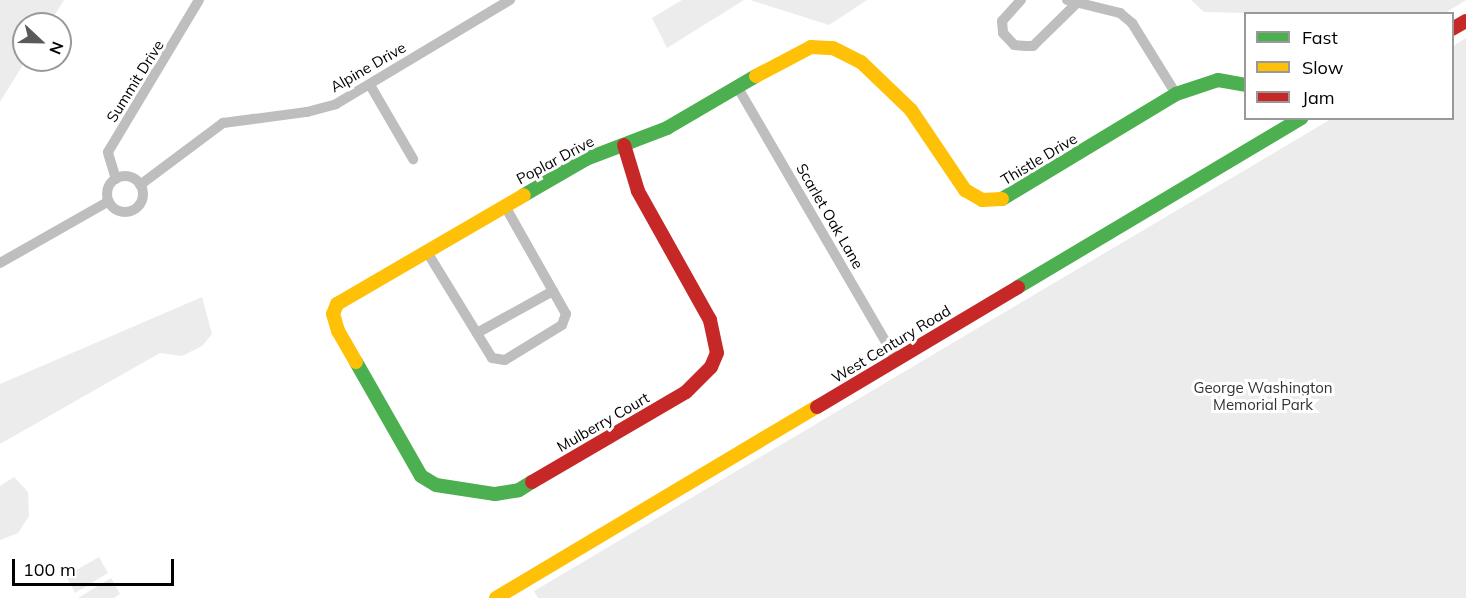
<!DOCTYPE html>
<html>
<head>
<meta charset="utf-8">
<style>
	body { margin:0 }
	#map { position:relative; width:1466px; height:598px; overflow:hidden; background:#fff; font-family:Mulish,sans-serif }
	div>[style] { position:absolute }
	.green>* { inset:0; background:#ececec }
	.street>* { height:10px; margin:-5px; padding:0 5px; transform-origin:5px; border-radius:5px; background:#bebebe }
	.street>.ring { margin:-5px; padding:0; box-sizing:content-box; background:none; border:10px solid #bebebe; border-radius:50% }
	.fast>* { height:14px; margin:-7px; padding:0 7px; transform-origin:7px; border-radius:7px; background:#4caf50 }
	.slow>* { height:14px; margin:-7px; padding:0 7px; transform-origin:7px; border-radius:7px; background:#ffc107 }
	.jam>* { height:14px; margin:-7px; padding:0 7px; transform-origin:7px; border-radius:7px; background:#c62828 }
	span { translate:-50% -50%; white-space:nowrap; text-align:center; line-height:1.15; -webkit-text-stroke:6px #fff; paint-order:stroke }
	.street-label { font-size:15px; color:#000 }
	.park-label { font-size:15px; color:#333 }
	.legend { position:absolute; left:1244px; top:12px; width:210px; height:108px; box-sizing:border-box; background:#fff; border:2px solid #999; margin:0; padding:8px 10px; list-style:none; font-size:18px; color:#000 }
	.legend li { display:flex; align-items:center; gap:12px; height:30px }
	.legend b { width:30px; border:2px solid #999 }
	.north { position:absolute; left:12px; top:12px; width:60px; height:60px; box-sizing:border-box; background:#fff; border:2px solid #999; border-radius:50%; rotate:112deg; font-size:16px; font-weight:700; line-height:24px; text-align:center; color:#000 }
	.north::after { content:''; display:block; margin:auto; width:21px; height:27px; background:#595959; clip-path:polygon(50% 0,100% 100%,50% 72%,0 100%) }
	.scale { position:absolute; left:12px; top:559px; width:162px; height:27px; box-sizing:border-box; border:3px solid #000; border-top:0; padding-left:8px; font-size:18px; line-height:21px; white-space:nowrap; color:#000; -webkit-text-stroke:4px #fff; paint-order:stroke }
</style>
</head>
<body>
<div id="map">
	<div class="green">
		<div style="clip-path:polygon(0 0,64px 0,49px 24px,24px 24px,26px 60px,0 102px)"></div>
		<div style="clip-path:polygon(682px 0,744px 0,667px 48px,652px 18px)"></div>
		<div style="clip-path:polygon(750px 0,867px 0,829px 25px)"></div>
		<div style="clip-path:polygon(1191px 0,1466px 0,1445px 13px,1299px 14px,1204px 12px)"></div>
		<div style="clip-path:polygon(1466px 38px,1466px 598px,538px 598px,534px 591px,1331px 119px,1452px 118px,1453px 46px)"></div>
		<div style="clip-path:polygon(202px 297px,212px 334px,202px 346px,182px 356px,160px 353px,0 444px,0 384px)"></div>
		<div style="clip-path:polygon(14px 477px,28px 492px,29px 516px,18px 533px,0 540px,0 486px)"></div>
		<div style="clip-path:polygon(99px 557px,108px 573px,75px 593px,66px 576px)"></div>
		<div style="clip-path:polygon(111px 578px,120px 594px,114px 598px,78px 598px)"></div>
	</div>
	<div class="street">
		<div style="left:1021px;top:0;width:28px;rotate:132deg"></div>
		<div style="left:1002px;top:21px;width:12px;rotate:85deg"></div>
		<div style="left:1003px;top:33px;width:16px;rotate:47deg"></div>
		<div style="left:1014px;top:45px;width:12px;rotate:5deg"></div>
		<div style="left:1026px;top:46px;width:7px"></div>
		<div style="left:1033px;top:46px;width:63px;rotate:-44.4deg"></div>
		<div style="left:1067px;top:0;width:55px;rotate:13.8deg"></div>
		<div style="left:1120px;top:13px;width:16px;rotate:40deg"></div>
		<div style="left:1132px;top:23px;width:84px;rotate:58.2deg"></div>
		<div style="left:370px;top:85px;width:86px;rotate:59.8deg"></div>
		<div style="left:738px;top:88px;width:315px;rotate:59.8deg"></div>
		<div class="ring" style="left:107px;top:176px;width:26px;height:26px"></div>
		<div style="left:116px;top:179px;width:28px;rotate:-107deg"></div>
		<div style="left:108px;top:152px;width:177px;rotate:-59.1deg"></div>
		<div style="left:140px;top:185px;width:104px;rotate:-36.8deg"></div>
		<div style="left:223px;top:123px;width:85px;rotate:-7.5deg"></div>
		<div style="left:307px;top:112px;width:30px;rotate:-15deg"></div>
		<div style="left:336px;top:104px;width:203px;rotate:-30.9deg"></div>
		<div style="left:427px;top:252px;width:124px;rotate:58.5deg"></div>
		<div style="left:492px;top:358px;width:13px;rotate:9deg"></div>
		<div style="left:505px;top:360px;width:67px;rotate:-31.6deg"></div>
		<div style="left:562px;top:325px;width:12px;rotate:-70deg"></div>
		<div style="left:566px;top:314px;width:124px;rotate:-119.5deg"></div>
		<div style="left:0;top:263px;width:125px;rotate:-29.6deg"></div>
		<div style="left:477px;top:333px;width:87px;rotate:-28.9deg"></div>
	</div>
	<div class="fast">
		<div style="left:524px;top:195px;width:72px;rotate:-30.1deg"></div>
		<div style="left:586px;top:159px;width:87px;rotate:-20.9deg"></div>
		<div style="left:667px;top:128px;width:103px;rotate:-30.3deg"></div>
		<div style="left:1002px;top:199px;width:203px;rotate:-31.1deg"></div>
		<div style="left:1176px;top:94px;width:44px;rotate:-18.4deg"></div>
		<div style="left:1218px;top:80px;width:28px;rotate:10deg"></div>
		<div style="left:1018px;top:287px;width:330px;rotate:-30.8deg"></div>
		<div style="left:356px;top:362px;width:131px;rotate:60.3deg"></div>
		<div style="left:421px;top:476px;width:17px;rotate:31deg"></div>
		<div style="left:436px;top:485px;width:60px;rotate:8.7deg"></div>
		<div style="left:495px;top:494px;width:24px;rotate:-9deg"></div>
		<div style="left:519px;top:490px;width:15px;rotate:-32deg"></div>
	</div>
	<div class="slow">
		<div style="left:756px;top:76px;width:62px;rotate:-27.8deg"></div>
		<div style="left:811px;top:47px;width:22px;rotate:3deg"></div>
		<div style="left:833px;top:48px;width:31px;rotate:27deg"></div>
		<div style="left:861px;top:62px;width:69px;rotate:43.8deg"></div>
		<div style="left:911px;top:110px;width:97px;rotate:56deg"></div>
		<div style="left:965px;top:190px;width:20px;rotate:30deg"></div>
		<div style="left:982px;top:200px;width:20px;rotate:-3deg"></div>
		<div style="left:356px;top:362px;width:36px;rotate:-120deg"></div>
		<div style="left:338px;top:331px;width:18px;rotate:-106deg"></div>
		<div style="left:333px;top:314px;width:11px;rotate:-68deg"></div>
		<div style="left:337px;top:304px;width:216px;rotate:-30.2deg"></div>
		<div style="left:496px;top:598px;width:374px;rotate:-30.8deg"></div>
	</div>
	<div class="jam">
		<div style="left:1452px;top:29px;width:16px;rotate:-30deg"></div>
		<div style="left:817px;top:407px;width:234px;rotate:-30.8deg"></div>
		<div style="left:532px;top:482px;width:178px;rotate:-30.3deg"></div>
		<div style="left:686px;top:392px;width:35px;rotate:-45deg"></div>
		<div style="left:711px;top:367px;width:15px;rotate:-67deg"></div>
		<div style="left:717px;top:353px;width:34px;rotate:-102deg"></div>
		<div style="left:710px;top:320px;width:148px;rotate:-119.2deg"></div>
		<div style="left:638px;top:191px;width:48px;rotate:-106.9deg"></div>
	</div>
	<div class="street-label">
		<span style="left:368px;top:67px;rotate:-30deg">Alpine Drive</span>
		<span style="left:135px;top:81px;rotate:-58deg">Summit Drive</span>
		<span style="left:1039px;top:159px;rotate:-31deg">Thistle Drive</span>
		<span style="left:555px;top:160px;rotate:-28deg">Poplar Drive</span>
		<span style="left:830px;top:216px;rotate:60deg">Scarlet Oak Lane</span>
		<span style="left:891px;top:344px;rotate:-31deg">West Century Road</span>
		<span style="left:603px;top:422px;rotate:-30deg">Mulberry Court</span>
	</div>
	<div class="park-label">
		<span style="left:1263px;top:396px">George Washington<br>Memorial Park</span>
	</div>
	<ul class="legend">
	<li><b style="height:8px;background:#4caf50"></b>Fast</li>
	<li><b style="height:8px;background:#ffc107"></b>Slow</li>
	<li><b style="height:8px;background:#c62828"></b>Jam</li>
	</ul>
	<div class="north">N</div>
	<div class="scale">100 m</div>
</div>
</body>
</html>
